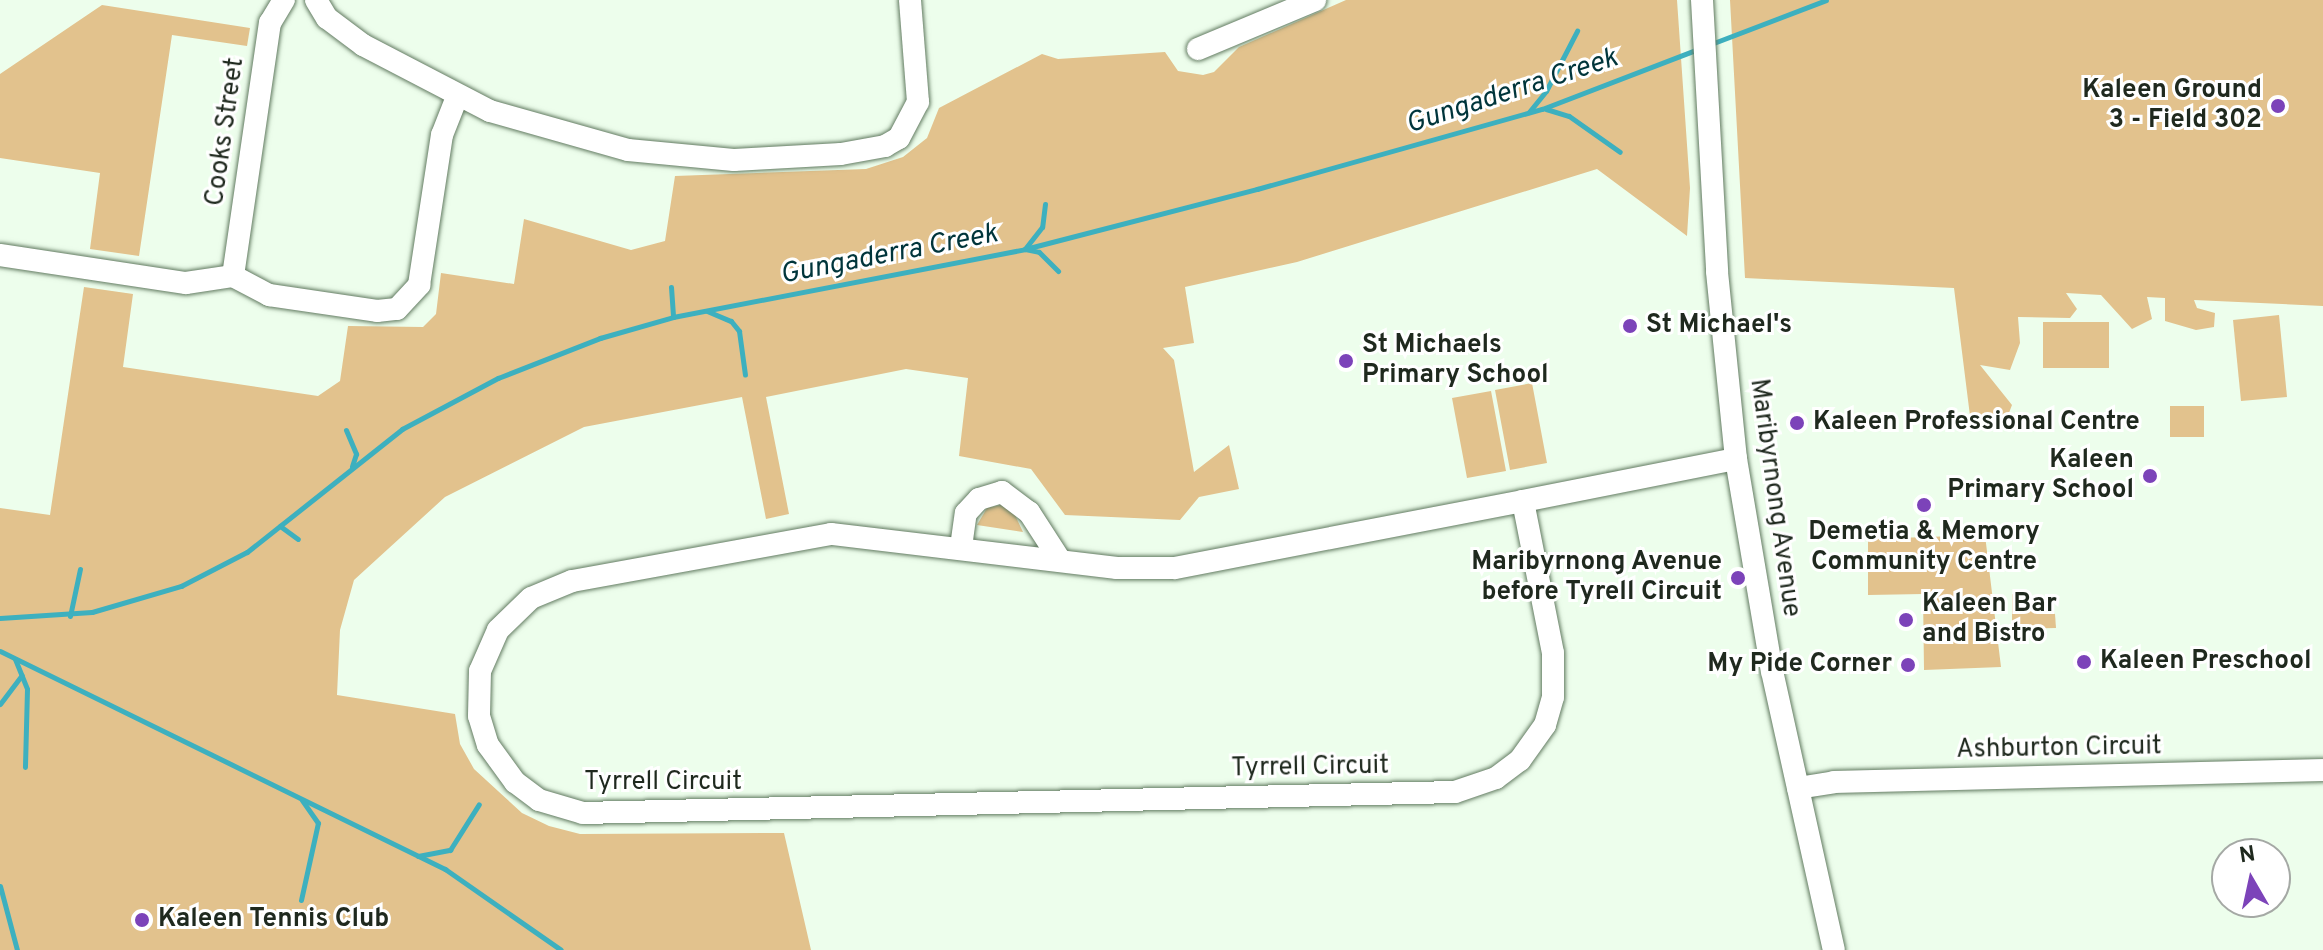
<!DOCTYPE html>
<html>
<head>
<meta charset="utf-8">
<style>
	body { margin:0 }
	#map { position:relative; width:2323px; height:950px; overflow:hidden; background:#edfeec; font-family:Overpass,sans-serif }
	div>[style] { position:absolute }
	.green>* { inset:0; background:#e2c28d }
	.stream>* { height:5px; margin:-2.5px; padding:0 2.5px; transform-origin:2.5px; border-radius:2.5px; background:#3db0bf }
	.roads { filter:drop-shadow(0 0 2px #627b61) drop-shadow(0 0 2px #627b61) }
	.minor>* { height:22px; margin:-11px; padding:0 11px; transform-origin:11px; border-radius:11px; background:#fff }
	.dots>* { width:22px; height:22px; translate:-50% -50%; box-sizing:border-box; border:4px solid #fff; border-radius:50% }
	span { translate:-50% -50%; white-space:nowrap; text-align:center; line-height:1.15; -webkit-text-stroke:6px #fff; paint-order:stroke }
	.poi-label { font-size:26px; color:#1f291e; font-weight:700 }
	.right { translate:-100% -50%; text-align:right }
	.left { translate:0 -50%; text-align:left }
	.street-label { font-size:26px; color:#1f291e }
	.water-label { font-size:28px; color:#00353b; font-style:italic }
	.north { position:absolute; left:2211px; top:838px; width:80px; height:80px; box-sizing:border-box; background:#fff; border:2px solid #a5a9a5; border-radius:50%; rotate:351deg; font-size:22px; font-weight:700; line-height:32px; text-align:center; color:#1f291e }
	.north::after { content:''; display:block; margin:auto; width:28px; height:36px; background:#7c43b9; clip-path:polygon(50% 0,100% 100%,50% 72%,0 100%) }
</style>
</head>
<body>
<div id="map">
	<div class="green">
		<div style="clip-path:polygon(1346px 0,1677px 0,1690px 188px,1687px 236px,1597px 169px,1297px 262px,1185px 287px,1194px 343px,1163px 348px,1174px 360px,1194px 472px,1229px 445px,1239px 489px,1199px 497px,1180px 520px,1065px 515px,1031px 469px,959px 456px,968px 378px,906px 369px,766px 397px,789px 514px,766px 519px,742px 397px,584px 427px,445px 497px,354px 580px,340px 630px,337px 695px,455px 714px,460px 744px,474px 769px,522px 813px,549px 826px,580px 834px,784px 833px,811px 950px,0 950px,0 508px,50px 515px,84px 287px,133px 294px,123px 367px,318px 396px,340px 381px,348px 326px,423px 327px,436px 314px,441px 273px,514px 284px,524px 219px,631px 250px,665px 241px,675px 176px,866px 169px,903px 157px,927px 138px,939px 108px,1042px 54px,1058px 59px,1165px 52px,1178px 71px,1203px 75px,1214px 72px,1239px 47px)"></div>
		<div style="clip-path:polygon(1730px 0,2323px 0,2323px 306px,2194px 300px,2197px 308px,2215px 313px,2214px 327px,2196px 330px,2165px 321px,2165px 298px,2147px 297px,2152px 319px,2132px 329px,2101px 295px,2066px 293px,2077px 309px,2070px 318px,2018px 317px,2020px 343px,2010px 370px,1980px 365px,2012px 405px,2005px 423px,1970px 416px,1954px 288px,1745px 278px)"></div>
		<div style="clip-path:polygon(102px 5px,250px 28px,247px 46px,172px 35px,139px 256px,90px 249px,100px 173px,0 158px,0 74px)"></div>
		<div style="clip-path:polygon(2279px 315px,2287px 397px,2241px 401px,2233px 320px)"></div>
		<div style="clip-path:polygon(2043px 322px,2109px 322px,2109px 368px,2043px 368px)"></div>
		<div style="clip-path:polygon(1532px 383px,1547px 463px,1510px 470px,1495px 390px)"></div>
		<div style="clip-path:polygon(1491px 391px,1506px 471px,1467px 478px,1452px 398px)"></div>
		<div style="clip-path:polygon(2170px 406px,2204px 406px,2204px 437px,2170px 437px)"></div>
		<div style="clip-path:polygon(1001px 505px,1014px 513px,1023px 532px,977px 525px,987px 508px)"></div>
		<div style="clip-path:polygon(1985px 535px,2001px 667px,1924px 670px,1923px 594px,1868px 595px,1868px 539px)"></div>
		<div style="clip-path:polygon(2012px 594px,2055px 614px,2056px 628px,2012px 629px)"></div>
	</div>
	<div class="stream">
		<div style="left:1711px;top:44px;width:123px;rotate:-20.9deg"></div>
		<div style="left:1546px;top:109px;width:24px;rotate:17deg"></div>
		<div style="left:1569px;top:116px;width:62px;rotate:35.2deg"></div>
		<div style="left:1529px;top:112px;width:27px;rotate:-51deg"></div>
		<div style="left:1546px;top:91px;width:68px;rotate:-62.7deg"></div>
		<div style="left:1045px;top:204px;width:23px;rotate:97deg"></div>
		<div style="left:1042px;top:227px;width:28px;rotate:128deg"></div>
		<div style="left:1025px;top:249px;width:14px;rotate:12deg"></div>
		<div style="left:1039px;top:252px;width:27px;rotate:45deg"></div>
		<div style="left:671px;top:287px;width:30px;rotate:86deg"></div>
		<div style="left:707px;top:311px;width:26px;rotate:23deg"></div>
		<div style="left:731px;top:321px;width:13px;rotate:51deg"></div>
		<div style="left:739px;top:331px;width:44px;rotate:82.2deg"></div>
		<div style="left:346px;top:430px;width:26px;rotate:67deg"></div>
		<div style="left:356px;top:454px;width:13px;rotate:108deg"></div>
		<div style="left:280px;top:526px;width:22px;rotate:36deg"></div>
		<div style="left:70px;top:616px;width:48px;rotate:-78deg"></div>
		<div style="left:0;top:618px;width:92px;rotate:-3.7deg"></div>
		<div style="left:92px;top:612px;width:93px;rotate:-16.3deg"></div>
		<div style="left:181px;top:586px;width:74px;rotate:-27.3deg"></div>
		<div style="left:247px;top:552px;width:198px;rotate:-38.4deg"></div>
		<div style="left:402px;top:429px;width:109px;rotate:-28deg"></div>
		<div style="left:498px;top:378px;width:110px;rotate:-21.4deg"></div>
		<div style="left:600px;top:338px;width:76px;rotate:-16deg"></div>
		<div style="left:673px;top:317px;width:359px;rotate:-10.9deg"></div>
		<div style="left:1025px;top:249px;width:240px;rotate:-14.5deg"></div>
		<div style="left:1257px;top:189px;width:296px;rotate:-15.7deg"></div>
		<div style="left:1542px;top:109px;width:167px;rotate:-21deg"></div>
		<div style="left:0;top:651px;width:496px;rotate:26.1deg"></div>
		<div style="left:445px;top:869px;width:141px;rotate:34.9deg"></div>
		<div style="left:15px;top:659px;width:32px;rotate:68deg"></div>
		<div style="left:27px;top:689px;width:78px;rotate:91.5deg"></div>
		<div style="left:0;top:704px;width:36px;rotate:-53deg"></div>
		<div style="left:418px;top:856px;width:33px;rotate:-11deg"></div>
		<div style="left:450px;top:850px;width:54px;rotate:-57.8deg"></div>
		<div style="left:0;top:886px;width:66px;rotate:75.1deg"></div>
		<div style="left:301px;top:900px;width:79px;rotate:-77.6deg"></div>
		<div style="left:318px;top:823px;width:28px;rotate:-125deg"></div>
	</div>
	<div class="roads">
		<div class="minor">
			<div style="left:316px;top:0;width:21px;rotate:59deg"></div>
			<div style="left:327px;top:18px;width:45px;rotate:36.9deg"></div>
			<div style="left:363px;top:45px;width:143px;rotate:27.5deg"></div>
			<div style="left:490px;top:111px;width:143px;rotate:15.8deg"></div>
			<div style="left:628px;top:150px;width:106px;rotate:5.4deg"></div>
			<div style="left:734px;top:160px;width:107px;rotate:-3.2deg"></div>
			<div style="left:841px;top:154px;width:45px;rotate:-10.3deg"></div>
			<div style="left:885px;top:146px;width:16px;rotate:-30deg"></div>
			<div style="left:899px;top:138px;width:41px;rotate:-62.2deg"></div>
			<div style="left:918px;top:102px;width:102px;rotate:-94.5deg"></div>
			<div style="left:1702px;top:0;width:272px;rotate:86.8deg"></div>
			<div style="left:1717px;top:272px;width:188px;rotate:84.2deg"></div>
			<div style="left:1736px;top:459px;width:215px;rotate:80.4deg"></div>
			<div style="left:1772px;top:671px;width:286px;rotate:77.5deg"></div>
			<div style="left:1198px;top:49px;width:127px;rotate:-22.7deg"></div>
			<div style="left:0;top:255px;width:188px;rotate:8.6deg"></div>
			<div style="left:186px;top:283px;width:48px;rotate:-8.5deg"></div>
			<div style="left:233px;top:276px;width:41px;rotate:27.8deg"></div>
			<div style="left:269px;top:295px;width:109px;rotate:8.4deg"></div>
			<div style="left:377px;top:311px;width:20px;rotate:-6deg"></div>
			<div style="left:397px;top:309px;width:33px;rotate:-47deg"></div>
			<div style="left:419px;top:285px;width:152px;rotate:-81.3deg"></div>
			<div style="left:442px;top:135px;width:41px;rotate:-68.5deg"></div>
			<div style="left:233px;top:276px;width:256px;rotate:-81.7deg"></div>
			<div style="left:270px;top:23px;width:27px;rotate:-59deg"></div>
			<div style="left:1523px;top:501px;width:355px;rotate:169.1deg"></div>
			<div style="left:1174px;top:568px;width:57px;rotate:180deg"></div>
			<div style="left:1117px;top:568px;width:288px;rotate:-173.2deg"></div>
			<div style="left:831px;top:534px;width:263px;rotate:169.7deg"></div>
			<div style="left:572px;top:581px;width:44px;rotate:157.5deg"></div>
			<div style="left:531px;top:598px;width:46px;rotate:135.9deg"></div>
			<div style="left:498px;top:630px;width:45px;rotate:113.7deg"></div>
			<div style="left:480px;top:671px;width:45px;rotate:91.3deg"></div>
			<div style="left:479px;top:716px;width:30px;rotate:73deg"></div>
			<div style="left:488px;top:745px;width:46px;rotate:53.9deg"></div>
			<div style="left:515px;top:782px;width:30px;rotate:37deg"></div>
			<div style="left:539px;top:800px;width:46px;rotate:16.5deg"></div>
			<div style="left:583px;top:813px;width:872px;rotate:-1.38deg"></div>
			<div style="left:1455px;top:792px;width:43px;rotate:-18.9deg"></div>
			<div style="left:1496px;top:778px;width:30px;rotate:-37deg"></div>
			<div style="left:1520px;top:760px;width:43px;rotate:-54.5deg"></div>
			<div style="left:1545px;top:725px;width:29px;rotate:-74deg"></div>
			<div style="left:1553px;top:697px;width:44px;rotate:-90deg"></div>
			<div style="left:1553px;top:653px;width:155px;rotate:-101.2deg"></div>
			<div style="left:1523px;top:501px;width:217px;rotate:-11.2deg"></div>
			<div style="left:961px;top:547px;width:34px;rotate:-82deg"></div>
			<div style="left:966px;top:513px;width:19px;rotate:-47deg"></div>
			<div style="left:979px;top:499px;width:24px;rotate:-17deg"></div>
			<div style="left:1002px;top:492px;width:34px;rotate:37deg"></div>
			<div style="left:1029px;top:512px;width:57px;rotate:57.1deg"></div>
			<div style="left:1798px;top:788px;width:36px;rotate:-9deg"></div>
			<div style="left:1834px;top:782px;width:489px;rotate:-1.4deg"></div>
		</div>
	</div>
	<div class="dots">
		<div style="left:2278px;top:106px;background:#7c43b9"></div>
		<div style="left:1630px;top:326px;background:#7c43b9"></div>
		<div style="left:1346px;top:361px;background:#7c43b9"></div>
		<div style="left:1797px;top:423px;background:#7c43b9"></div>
		<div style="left:2150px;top:476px;background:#7c43b9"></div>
		<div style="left:1924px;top:505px;background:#7c43b9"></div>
		<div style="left:1738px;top:578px;background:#7c43b9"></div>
		<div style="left:1906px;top:620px;background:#7c43b9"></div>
		<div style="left:2084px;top:662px;background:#7c43b9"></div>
		<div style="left:1908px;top:665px;background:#7c43b9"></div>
		<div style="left:142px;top:920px;background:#7c43b9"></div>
	</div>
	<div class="poi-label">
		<span class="right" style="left:2262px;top:106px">Kaleen Ground<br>3 - Field 302</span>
		<span class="left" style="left:1646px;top:326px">St Michael's</span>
		<span class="left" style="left:1362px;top:361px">St Michaels<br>Primary School</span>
		<span class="left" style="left:1813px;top:423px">Kaleen Professional Centre</span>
		<span class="right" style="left:2134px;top:476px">Kaleen<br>Primary School</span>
		<span style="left:1924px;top:548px">Demetia &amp; Memory<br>Community Centre</span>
		<span class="right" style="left:1722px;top:578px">Maribyrnong Avenue<br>before Tyrell Circuit</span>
		<span class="left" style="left:1922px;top:620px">Kaleen Bar<br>and Bistro</span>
		<span class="left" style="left:2100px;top:662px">Kaleen Preschool</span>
		<span class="right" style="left:1892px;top:665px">My Pide Corner</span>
		<span class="left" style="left:158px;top:920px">Kaleen Tennis Club</span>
	</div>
	<div class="street-label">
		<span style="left:226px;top:132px;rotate:-82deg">Cooks Street</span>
		<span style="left:1774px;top:498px;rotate:82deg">Maribyrnong Avenue</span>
		<span style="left:2059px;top:749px;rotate:-1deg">Ashburton Circuit</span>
		<span style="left:1310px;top:768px;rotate:-1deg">Tyrrell Circuit</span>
		<span style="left:663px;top:783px">Tyrrell Circuit</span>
	</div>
	<div class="water-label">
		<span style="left:1512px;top:92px;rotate:-18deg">Gungaderra Creek</span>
		<span style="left:889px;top:255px;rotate:-11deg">Gungaderra Creek</span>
	</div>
	<div class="north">N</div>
</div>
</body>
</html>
